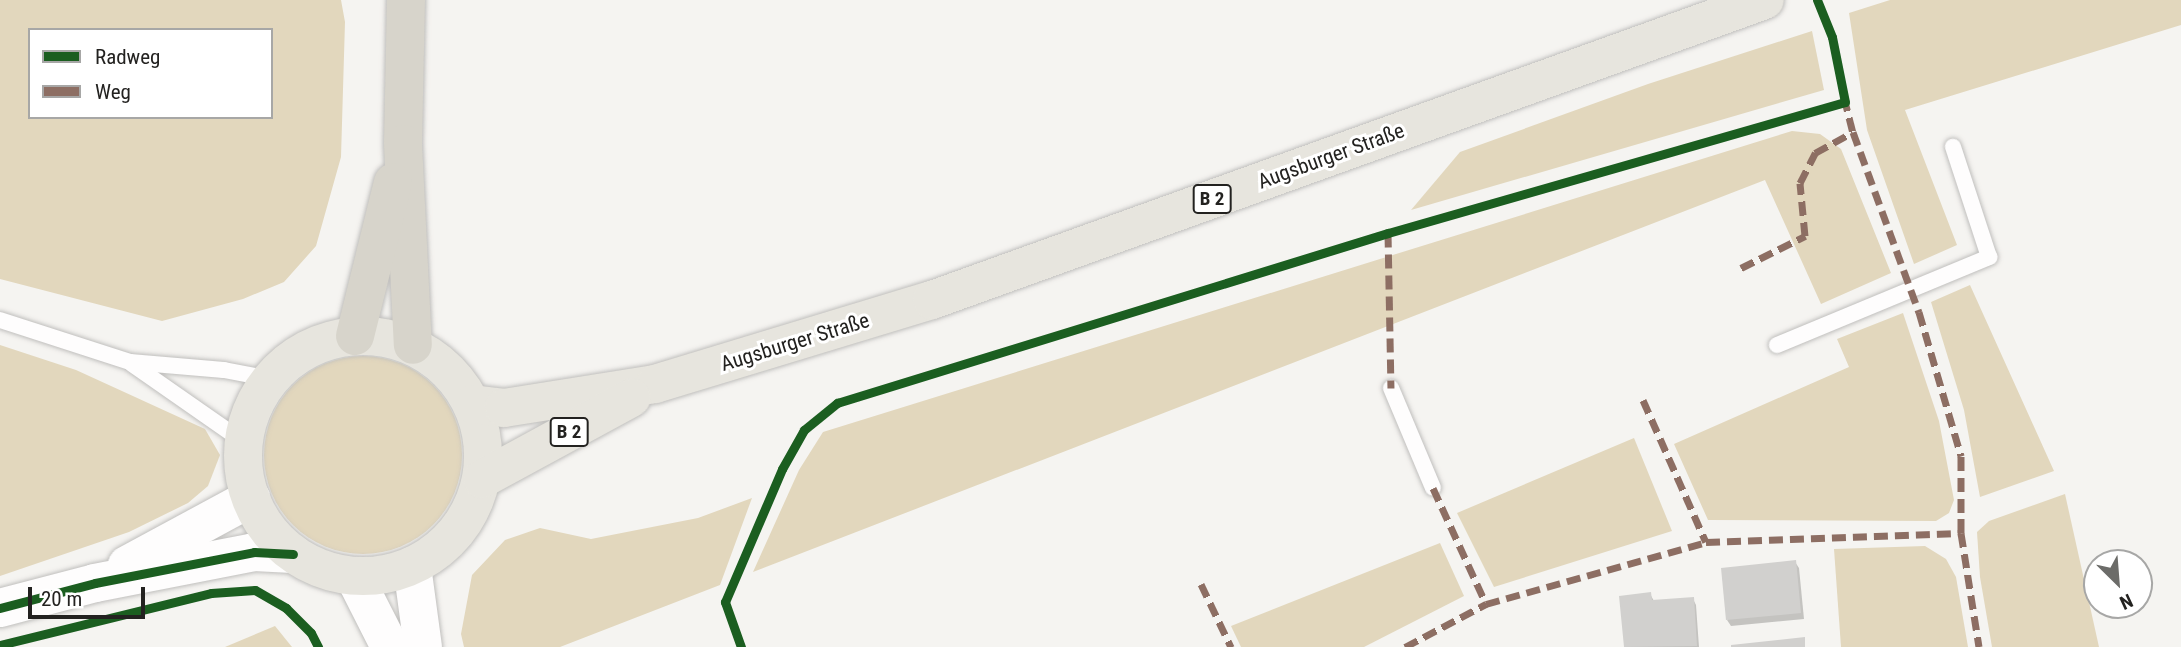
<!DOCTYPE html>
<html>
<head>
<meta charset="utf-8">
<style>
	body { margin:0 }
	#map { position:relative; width:2181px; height:647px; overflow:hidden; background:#f5f4f1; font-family:"Roboto Condensed",sans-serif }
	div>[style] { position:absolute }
	.green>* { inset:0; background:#e2d7bd }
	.round { border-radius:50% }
	.shadow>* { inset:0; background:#0003 }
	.building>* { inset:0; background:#d1d0ce }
	.roads { filter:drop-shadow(0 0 2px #c0bfbd) drop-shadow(0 0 2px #c0bfbd) }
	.lane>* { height:16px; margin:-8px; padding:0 8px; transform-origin:8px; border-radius:8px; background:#fefdfd }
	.secondary>* { height:38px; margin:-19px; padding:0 19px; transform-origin:19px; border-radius:19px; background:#fefdfd }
	.primary>* { height:38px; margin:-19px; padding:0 19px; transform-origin:19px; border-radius:19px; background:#e7e5de }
	.primary>.ring { margin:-19px; padding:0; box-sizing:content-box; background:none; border:38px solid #e7e5de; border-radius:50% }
	.highway>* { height:38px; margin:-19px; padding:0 19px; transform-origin:19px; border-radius:19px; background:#d7d4cb }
	.quiet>* { height:7px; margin-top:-3.5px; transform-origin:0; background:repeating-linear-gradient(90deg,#8d6e63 0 14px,transparent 0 21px) }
	.cycleway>* { height:9px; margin:-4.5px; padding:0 4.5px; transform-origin:4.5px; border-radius:4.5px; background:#1b5e20 }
	span { translate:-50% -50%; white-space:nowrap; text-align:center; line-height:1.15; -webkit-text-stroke:6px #fff; paint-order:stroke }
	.shield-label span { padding:2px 5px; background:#fff; border:2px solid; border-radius:5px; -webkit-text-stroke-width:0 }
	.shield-label { font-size:19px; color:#232220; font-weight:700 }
	.street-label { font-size:21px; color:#232220 }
	.legend { position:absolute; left:28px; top:28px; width:245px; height:91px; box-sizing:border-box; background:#fff; border:2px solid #a7a7a6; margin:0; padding:9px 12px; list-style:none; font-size:21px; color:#232220 }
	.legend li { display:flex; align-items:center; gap:14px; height:35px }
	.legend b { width:35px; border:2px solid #a7a7a6 }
	.north { position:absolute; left:2083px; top:549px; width:70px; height:70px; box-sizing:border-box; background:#fff; border:2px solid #a7a7a6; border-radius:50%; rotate:155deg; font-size:19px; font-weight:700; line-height:28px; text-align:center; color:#232220 }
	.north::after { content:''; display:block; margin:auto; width:24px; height:32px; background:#6c6c69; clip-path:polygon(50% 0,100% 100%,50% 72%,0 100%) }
	.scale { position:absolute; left:28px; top:587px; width:117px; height:32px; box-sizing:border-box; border:4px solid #232220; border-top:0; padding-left:9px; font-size:21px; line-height:24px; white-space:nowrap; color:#232220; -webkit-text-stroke:5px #fff; paint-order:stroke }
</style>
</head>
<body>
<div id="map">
	<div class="green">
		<div style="clip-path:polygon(evenodd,0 0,341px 0,345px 22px,341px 157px,316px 246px,284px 282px,243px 299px,162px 321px,0 279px,0 0,30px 30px,271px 30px,271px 117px,30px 117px,30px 30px)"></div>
		<div style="clip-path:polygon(1890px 0,2181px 0,2181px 25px,1905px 110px,1957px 245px,1914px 264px,1867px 130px,1849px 13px)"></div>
		<div style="clip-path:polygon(1812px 31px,1824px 90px,1411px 210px,1460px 152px,1648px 84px)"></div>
		<div style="clip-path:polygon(1792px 131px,1820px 134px,1841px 149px,1891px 273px,1821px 304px,1765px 180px,753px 572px,799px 470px,823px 432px)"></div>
		<div style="clip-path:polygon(1970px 285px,2054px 471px,1980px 497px,1964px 410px,1931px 302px)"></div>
		<div style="clip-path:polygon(1903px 313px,1939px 421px,1954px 500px,1949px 513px,1936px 521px,1708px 520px,1674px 444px,1849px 367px,1837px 339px)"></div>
		<div style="clip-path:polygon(0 345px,76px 370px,205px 429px,220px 455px,208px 486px,188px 503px,129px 532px,0 576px)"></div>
		<div class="round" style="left:264px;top:356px;width:198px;height:198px"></div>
		<div style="clip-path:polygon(1634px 438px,1672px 531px,1494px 587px,1457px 513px)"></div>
		<div style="clip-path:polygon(2065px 494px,2099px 647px,1992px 647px,1980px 577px,1977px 532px,1989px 521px)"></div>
		<div style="clip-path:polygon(752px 498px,720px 585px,560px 647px,464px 647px,461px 634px,472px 575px,505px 540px,540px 528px,591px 539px,698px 518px)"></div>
		<div style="clip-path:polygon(1440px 543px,1464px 596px,1364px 647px,1241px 647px,1231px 626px)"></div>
		<div style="clip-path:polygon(1925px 546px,1946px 559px,1956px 577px,1968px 647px,1841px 647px,1834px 549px)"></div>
		<div style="clip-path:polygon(275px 626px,292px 647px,225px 647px)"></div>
	</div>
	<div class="shadow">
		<div style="clip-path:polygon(1795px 562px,1799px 568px,1804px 619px,1731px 626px,1727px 620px)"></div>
		<div style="clip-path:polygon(1650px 594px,1654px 601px,1693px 599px,1696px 605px,1699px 647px,1625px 647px,1621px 597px)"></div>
	</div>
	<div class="building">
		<div style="clip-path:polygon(1796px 560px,1801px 613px,1726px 620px,1721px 568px)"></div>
		<div style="clip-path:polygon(1651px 592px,1652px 600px,1694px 597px,1697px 646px,1624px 647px,1619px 596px)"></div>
		<div style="clip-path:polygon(1805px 637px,1805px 647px,1731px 647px,1731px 645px)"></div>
	</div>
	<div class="roads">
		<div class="lane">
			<div style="left:0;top:320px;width:137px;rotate:17.9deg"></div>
			<div style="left:130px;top:362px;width:94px;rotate:4.9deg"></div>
			<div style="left:224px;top:370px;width:48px;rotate:10.8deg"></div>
			<div style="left:1777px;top:345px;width:230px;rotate:-22.5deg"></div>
			<div style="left:1989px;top:257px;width:116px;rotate:-108.1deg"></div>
			<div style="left:132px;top:364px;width:136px;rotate:34.9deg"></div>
			<div style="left:1391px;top:388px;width:108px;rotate:67.2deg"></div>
		</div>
		<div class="secondary">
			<div style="left:127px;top:565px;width:141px;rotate:-28.4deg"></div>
			<div style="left:412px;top:566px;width:82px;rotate:82.3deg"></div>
			<div style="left:354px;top:576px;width:80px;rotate:63.1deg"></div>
			<div style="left:0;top:608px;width:98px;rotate:-14.7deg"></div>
			<div style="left:95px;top:583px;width:162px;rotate:-11deg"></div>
			<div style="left:254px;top:552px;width:39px;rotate:3deg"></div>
		</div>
		<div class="primary">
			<div class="ring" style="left:243px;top:336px;width:202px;height:202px"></div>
			<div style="left:472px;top:404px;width:32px;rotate:7deg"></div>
			<div style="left:504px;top:408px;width:153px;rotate:-9deg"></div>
			<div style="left:655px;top:384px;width:289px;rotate:-16.9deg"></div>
			<div style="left:932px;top:300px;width:885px;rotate:-19.81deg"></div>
			<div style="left:482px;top:479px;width:170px;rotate:-28.5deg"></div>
		</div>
		<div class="highway">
			<div style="left:406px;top:0;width:144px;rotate:91.2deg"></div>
			<div style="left:403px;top:144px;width:201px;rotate:87.2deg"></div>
			<div style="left:355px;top:336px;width:158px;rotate:-76.1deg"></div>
		</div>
	</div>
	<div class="quiet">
		<div style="left:1844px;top:97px;width:36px;rotate:76deg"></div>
		<div style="left:1853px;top:132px;width:192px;rotate:69.9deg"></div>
		<div style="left:1919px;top:312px;width:150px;rotate:73.7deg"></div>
		<div style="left:1961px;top:456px;width:77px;rotate:90deg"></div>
		<div style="left:1961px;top:533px;width:115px;rotate:81deg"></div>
		<div style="left:1388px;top:233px;width:155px;rotate:88.9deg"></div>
		<div style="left:1741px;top:268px;width:72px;rotate:-26.6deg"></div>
		<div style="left:1805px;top:236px;width:53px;rotate:-95.4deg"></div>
		<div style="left:1800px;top:183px;width:34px;rotate:-63deg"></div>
		<div style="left:1815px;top:153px;width:43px;rotate:-28.9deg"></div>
		<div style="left:1643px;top:400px;width:155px;rotate:66.1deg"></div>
		<div style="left:1433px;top:488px;width:128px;rotate:65.4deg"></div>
		<div style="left:1201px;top:584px;width:70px;rotate:64.5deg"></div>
		<div style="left:1405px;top:647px;width:92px;rotate:-28deg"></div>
		<div style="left:1486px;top:604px;width:229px;rotate:-15.7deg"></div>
		<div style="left:1706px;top:542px;width:255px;rotate:-2deg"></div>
	</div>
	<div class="cycleway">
		<div style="left:0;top:608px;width:98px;rotate:-14.7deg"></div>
		<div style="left:95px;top:583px;width:162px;rotate:-11deg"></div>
		<div style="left:254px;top:552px;width:39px;rotate:3deg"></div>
		<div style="left:0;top:645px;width:217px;rotate:-13.8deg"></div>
		<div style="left:211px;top:593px;width:44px;rotate:-3.9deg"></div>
		<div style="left:255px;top:590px;width:36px;rotate:30deg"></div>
		<div style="left:286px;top:608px;width:35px;rotate:45deg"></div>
		<div style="left:311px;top:633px;width:16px;rotate:63deg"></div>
		<div style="left:741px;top:647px;width:48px;rotate:-109.6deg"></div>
		<div style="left:725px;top:602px;width:145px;rotate:-66.8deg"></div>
		<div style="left:782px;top:469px;width:45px;rotate:-60.6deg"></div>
		<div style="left:804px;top:430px;width:43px;rotate:-39.3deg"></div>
		<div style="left:837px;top:403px;width:577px;rotate:-17.15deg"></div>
		<div style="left:1388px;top:233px;width:475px;rotate:-16deg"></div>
		<div style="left:1845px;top:102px;width:66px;rotate:-101.3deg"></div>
		<div style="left:1832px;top:37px;width:40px;rotate:-112deg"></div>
	</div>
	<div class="shield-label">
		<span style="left:1212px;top:199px">B 2</span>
		<span style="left:569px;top:432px">B 2</span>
	</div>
	<div class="street-label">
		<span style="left:1331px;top:156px;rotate:-20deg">Augsburger Straße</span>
		<span style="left:795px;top:342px;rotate:-17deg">Augsburger Straße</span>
	</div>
	<ul class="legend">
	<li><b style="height:9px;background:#1b5e20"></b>Radweg</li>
	<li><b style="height:9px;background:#8d6e63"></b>Weg</li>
	</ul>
	<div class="north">N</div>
	<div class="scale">20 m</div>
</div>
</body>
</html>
